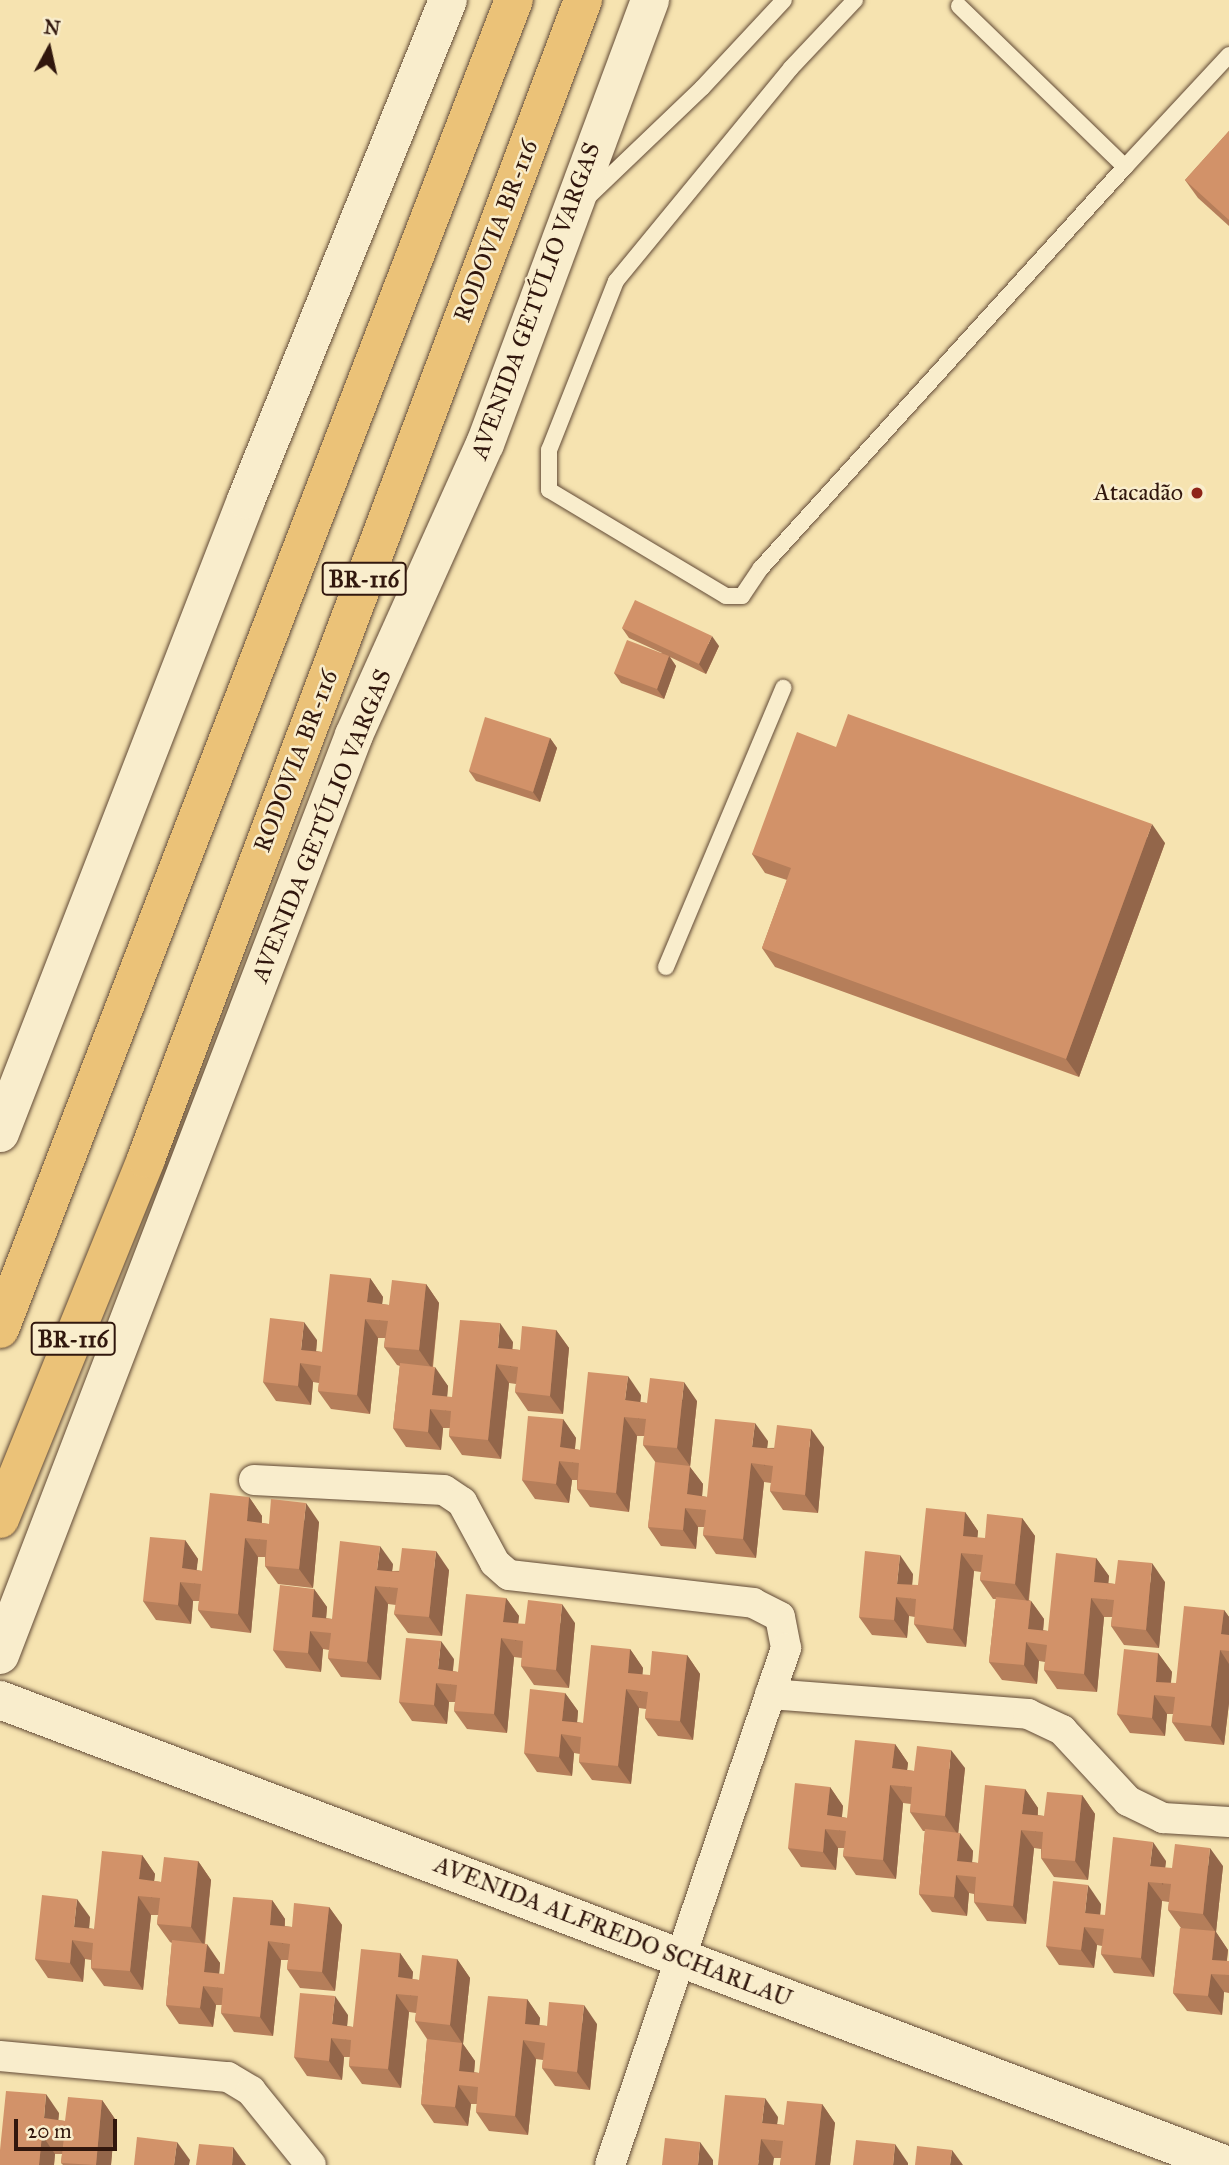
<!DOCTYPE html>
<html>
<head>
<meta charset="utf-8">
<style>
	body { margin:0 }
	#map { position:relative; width:1229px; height:2165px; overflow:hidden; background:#f6e3b0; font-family:"IM FELL Great Primer",serif }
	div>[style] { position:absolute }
	.roads { filter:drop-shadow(0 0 2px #624a36) drop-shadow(0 0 2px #624a36) }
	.lane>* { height:16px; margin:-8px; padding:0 8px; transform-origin:8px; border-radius:8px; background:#f9edcc }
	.street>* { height:30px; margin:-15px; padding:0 15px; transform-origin:15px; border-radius:15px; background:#f9edcc }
	.secondary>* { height:38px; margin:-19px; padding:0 19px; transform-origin:19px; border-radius:19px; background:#f9edcc }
	.highway>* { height:38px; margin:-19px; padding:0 19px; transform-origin:19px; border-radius:19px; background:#ebc278 }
	.wall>* { inset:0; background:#b57e5a }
	.shaded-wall>* { inset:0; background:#93664a }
	.building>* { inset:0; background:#d29269 }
	.dots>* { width:19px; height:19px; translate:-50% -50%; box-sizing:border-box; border:4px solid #f9edcc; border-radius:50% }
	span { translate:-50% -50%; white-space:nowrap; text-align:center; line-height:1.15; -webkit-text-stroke:5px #f9edcc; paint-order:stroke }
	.shield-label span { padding:2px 5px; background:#f9edcc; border:2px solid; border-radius:5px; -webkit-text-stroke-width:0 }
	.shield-label { font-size:23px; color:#31170d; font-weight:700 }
	.street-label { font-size:24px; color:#31170d }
	.poi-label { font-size:24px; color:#31170d }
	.right { translate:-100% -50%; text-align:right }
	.north { position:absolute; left:14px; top:14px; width:70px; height:70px; -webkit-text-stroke:5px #f9edcc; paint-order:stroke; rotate:8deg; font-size:19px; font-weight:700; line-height:28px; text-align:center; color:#31170d }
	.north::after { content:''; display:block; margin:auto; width:24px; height:32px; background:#31170d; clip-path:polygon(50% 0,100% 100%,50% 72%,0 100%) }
	.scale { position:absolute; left:14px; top:2119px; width:103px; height:32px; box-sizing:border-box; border:4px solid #31170d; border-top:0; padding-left:9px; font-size:21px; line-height:24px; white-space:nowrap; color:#31170d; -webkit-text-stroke:5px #f9edcc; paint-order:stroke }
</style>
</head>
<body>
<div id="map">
	<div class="roads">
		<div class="lane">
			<div style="left:855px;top:0;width:93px;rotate:133.3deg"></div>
			<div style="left:791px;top:68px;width:276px;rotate:129.4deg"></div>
			<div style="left:616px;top:281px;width:182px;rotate:111.6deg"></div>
			<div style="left:549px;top:450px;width:40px;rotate:90deg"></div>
			<div style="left:549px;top:490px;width:206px;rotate:30.9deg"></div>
			<div style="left:726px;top:596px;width:16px"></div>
			<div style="left:742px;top:596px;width:34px;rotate:-56deg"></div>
			<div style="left:761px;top:568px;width:542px;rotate:-47.77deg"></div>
			<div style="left:959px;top:6px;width:231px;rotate:44.1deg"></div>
			<div style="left:1125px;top:167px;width:153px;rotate:-47.1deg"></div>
			<div style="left:588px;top:197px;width:158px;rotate:-43.7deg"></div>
			<div style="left:702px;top:88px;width:120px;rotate:-47deg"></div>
			<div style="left:666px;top:967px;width:303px;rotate:-67.2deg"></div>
		</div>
		<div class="street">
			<div style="left:254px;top:1480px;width:190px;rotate:3deg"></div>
			<div style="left:444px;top:1490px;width:22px;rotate:34deg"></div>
			<div style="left:462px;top:1502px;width:69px;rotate:61.6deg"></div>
			<div style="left:495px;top:1563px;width:18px;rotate:41deg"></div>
			<div style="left:509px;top:1575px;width:246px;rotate:6.5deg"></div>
			<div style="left:753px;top:1603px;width:30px;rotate:27deg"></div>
			<div style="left:780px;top:1617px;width:32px;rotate:79deg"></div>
			<div style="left:786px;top:1648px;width:546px;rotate:108.8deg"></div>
			<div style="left:770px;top:1694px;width:259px;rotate:4.4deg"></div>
			<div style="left:1028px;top:1714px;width:38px;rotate:25deg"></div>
			<div style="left:1062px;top:1730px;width:97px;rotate:47.1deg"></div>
			<div style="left:1128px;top:1801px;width:39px;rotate:26deg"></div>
			<div style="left:1163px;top:1818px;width:66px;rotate:3.5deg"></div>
			<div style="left:0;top:2056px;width:229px;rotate:5.3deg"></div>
			<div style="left:228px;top:2077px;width:27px;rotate:31deg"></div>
			<div style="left:251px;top:2091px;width:95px;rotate:51deg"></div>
		</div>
		<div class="secondary">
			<div style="left:0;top:1133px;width:679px;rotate:-68.76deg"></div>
			<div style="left:246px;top:500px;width:539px;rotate:-68deg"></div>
			<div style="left:0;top:1655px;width:986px;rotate:-68.95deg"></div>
			<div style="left:354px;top:735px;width:319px;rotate:-65.8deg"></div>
			<div style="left:485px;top:444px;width:474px;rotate:-69.6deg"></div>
			<div style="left:0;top:1700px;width:1311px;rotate:20.77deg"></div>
		</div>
		<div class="highway">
			<div style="left:0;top:1329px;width:1425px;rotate:-68.86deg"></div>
			<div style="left:0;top:1519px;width:388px;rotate:-67.9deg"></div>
			<div style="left:146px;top:1159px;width:1239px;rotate:-69.34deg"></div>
		</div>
	</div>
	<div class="wall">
		<div style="clip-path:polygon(1229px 131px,1229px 226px,1198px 198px,1185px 180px)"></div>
		<div style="clip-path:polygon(622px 628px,719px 646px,706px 674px,670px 657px,676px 666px,664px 699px,621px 683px,614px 673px,662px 653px,629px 638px)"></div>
		<div style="clip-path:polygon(550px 738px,557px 748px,540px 802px,476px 781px,469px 771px)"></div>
		<div style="clip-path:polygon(836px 747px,1165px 843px,1079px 1077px,775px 967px,762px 948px,787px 880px,765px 873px,752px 854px)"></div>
		<div style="clip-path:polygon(370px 1278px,383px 1297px,382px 1304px,389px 1305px,426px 1284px,439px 1303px,433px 1367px,448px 1386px,447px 1397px,452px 1397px,513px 1342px,512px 1349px,520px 1350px,556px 1330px,569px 1348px,563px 1414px,528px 1411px,515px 1392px,516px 1384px,509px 1383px,501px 1459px,462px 1455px,449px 1436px,450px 1428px,443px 1428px,441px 1450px,406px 1447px,393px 1428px,400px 1366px,397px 1365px,384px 1347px,385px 1338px,378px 1338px,370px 1414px,331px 1409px,318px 1391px,319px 1383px,313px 1382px,311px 1405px,276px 1401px,263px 1382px,317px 1340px,316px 1351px,322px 1352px)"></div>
		<div style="clip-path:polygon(641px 1395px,640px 1402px,647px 1403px,697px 1401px,690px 1467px,703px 1484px,702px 1496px,707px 1497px,768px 1441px,767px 1448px,824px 1447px,818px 1513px,783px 1510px,770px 1491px,771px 1483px,764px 1482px,756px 1558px,716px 1554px,703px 1535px,704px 1527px,698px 1527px,696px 1549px,661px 1546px,648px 1527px,656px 1463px,643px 1445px,644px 1436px,637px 1436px,629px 1512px,590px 1507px,577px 1489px,577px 1480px,572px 1480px,569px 1503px,535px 1499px,522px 1480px,563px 1419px,576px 1438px,575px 1449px,580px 1450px)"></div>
		<div style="clip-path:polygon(249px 1497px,262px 1516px,262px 1523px,269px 1524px,319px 1522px,313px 1588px,278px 1584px,265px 1566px,265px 1557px,258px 1557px,251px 1633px,211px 1628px,198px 1610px,199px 1601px,193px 1601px,191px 1624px,156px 1620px,143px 1601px,185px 1540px,198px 1559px,196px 1570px,202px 1571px)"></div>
		<div style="clip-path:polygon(965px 1512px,978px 1531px,977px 1538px,985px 1538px,1022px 1518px,1035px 1536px,1029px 1600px,1031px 1601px,1044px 1619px,1043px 1630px,1048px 1631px,1096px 1558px,1109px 1576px,1108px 1583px,1115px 1584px,1165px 1582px,1159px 1648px,1124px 1645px,1111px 1626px,1112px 1617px,1104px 1617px,1097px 1692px,1057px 1689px,1044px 1670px,1045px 1662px,1039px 1661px,1037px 1684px,1002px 1680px,989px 1662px,996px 1599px,993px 1599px,980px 1580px,981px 1572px,974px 1571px,966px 1647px,927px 1643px,914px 1624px,915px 1617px,909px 1616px,907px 1638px,872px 1635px,859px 1617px,913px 1574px,912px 1585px,918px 1585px)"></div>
		<div style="clip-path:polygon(393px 1564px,392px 1571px,449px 1570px,442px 1636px,408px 1633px,394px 1614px,396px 1605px,388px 1604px,381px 1680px,341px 1677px,328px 1658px,329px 1650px,323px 1649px,321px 1672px,286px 1668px,273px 1650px,314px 1589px,327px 1607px,326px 1618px,332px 1619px)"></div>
		<div style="clip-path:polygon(506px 1598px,519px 1616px,518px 1624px,575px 1623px,569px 1688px,534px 1685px,521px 1666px,522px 1658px,514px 1657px,507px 1733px,467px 1729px,454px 1711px,455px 1702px,449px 1702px,447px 1724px,412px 1721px,399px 1702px,454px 1659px,453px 1671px,458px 1672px)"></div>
		<div style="clip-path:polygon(1224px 1610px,1229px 1617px,1229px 1703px,1224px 1745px,1185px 1741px,1172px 1722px,1173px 1714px,1167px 1714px,1165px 1736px,1130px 1733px,1117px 1714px,1158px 1653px,1172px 1672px,1171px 1683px,1176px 1683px)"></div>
		<div style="clip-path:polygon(630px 1649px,643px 1668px,642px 1675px,650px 1675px,687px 1655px,700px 1674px,693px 1740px,658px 1736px,645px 1718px,646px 1709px,639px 1708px,631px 1784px,592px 1780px,579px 1762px,580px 1754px,574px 1753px,572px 1776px,537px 1772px,524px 1753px,565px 1693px,578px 1711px,577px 1722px,583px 1723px)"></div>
		<div style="clip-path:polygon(895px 1744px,908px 1763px,907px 1770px,914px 1771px,965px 1768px,958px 1833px,973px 1851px,972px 1862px,978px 1863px,1025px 1789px,1038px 1808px,1038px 1815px,1044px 1816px,1082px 1795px,1095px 1814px,1088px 1880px,1054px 1877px,1041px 1858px,1041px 1849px,1034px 1848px,1026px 1924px,987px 1921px,974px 1902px,974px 1894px,969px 1893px,967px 1916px,932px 1912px,919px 1894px,925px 1831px,923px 1831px,910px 1812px,911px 1804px,903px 1803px,896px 1879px,856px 1875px,843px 1856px,844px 1848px,838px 1848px,836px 1870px,801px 1867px,788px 1848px,830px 1787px,843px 1806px,842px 1817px,847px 1818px)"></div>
		<div style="clip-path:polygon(142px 1855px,155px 1874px,154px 1881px,161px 1882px,198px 1861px,211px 1880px,205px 1944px,220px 1963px,219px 1974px,224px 1974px,272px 1900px,285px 1919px,285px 1926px,292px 1927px,329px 1907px,342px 1925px,335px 1991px,300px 1988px,287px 1969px,288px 1960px,281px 1960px,273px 2036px,234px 2032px,221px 2013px,222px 2005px,216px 2005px,213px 2027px,179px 2024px,166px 2005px,172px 1943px,170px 1942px,157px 1924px,158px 1915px,151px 1915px,143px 1990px,104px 1986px,91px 1968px,91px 1960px,85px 1959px,83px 1982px,48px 1978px,35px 1959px,90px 1917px,89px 1928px,94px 1929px)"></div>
		<div style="clip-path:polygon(1166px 1861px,1165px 1868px,1172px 1868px,1223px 1866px,1216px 1932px,1228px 1950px,1227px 1961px,1229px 1961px,1229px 1993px,1224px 1992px,1222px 2015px,1187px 2011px,1173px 1993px,1181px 1928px,1168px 1910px,1169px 1902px,1162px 1901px,1154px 1977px,1114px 1973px,1101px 1954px,1102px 1946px,1097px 1945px,1094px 1968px,1059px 1965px,1046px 1946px,1101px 1904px,1100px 1915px,1105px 1915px)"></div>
		<div style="clip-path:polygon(400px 1953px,413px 1972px,412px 1979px,419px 1980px,457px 1959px,470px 1978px,463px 2044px,475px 2061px,474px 2072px,479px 2073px,527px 1999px,540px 2018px,539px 2025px,547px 2026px,597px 2024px,590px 2090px,555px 2086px,542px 2068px,543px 2060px,536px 2059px,528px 2135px,489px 2131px,476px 2112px,477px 2104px,471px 2104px,468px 2126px,434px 2123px,421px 2104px,427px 2039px,415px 2021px,416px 2013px,409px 2012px,401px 2088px,362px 2084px,349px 2066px,350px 2057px,344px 2057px,342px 2080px,307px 2076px,294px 2057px,348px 2015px,347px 2026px,353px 2027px)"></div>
		<div style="clip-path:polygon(102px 2100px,115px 2119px,111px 2165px,63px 2165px,61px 2163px,62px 2154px,55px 2154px,54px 2165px,0 2165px,59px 2113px,58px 2120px,65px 2121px)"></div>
		<div style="clip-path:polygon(822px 2104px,835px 2123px,830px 2165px,780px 2165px,781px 2158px,774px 2158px,718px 2165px,778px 2117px,777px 2124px,784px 2125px)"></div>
	</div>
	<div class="shaded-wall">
		<div style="clip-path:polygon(712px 636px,719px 646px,706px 674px,699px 664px)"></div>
		<div style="clip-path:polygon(669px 656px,676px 666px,664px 699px,657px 689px)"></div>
		<div style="clip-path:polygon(550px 738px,557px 748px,540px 802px,533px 792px)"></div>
		<div style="clip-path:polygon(1152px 824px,1165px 843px,1079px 1077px,1066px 1059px)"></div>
		<div style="clip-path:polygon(370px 1278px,383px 1297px,380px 1321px,367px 1302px)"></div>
		<div style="clip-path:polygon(426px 1284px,439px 1303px,432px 1369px,419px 1350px)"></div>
		<div style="clip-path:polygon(365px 1319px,378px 1338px,370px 1414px,357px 1395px)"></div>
		<div style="clip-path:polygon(304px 1322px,317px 1340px,315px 1365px,301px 1350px)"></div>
		<div style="clip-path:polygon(500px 1323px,513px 1342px,511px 1367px,498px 1348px)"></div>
		<div style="clip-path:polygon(556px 1330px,569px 1348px,563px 1414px,550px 1396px)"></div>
		<div style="clip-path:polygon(300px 1363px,313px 1382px,311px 1405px,298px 1386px)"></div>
		<div style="clip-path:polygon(496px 1364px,509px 1383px,501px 1459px,488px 1440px)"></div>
		<div style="clip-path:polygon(435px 1367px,448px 1386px,446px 1411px,432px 1395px)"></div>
		<div style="clip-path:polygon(628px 1376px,641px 1395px,639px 1419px,625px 1400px)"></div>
		<div style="clip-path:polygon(684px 1382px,697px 1401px,690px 1467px,703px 1484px,701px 1510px,687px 1494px,690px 1466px,677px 1448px)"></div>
		<div style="clip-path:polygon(430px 1409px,443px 1428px,441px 1450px,428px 1432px)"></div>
		<div style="clip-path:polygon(624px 1417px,637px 1436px,629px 1512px,616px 1493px)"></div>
		<div style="clip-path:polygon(563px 1419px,576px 1438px,573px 1463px,560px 1447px)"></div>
		<div style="clip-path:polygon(755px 1423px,768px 1441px,765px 1466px,752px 1447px)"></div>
		<div style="clip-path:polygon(811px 1429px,824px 1447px,818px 1513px,805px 1495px)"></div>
		<div style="clip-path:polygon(559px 1461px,572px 1480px,569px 1503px,556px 1484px)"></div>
		<div style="clip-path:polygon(751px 1463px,764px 1482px,756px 1558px,743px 1539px)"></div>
		<div style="clip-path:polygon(249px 1497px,262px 1516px,260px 1540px,247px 1521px)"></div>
		<div style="clip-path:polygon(306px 1503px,319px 1522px,313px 1588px,299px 1569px)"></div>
		<div style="clip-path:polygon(685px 1508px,698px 1527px,696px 1549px,683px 1530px)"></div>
		<div style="clip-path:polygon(965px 1512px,978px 1531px,976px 1555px,963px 1536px)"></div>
		<div style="clip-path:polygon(1022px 1518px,1035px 1536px,1028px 1603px,1015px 1584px)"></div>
		<div style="clip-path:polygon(245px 1538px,258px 1557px,251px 1633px,238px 1614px)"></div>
		<div style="clip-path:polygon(185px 1540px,198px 1559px,195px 1584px,182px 1568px)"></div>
		<div style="clip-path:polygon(380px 1546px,393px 1564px,390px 1588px,377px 1570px)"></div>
		<div style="clip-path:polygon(436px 1551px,449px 1570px,442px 1636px,429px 1617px)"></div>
		<div style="clip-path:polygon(961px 1553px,974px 1571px,966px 1647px,953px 1629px)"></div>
		<div style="clip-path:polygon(900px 1555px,913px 1574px,911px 1599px,897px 1584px)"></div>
		<div style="clip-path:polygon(1096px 1558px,1109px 1576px,1107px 1600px,1094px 1582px)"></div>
		<div style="clip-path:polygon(1152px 1563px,1165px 1582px,1159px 1648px,1146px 1630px)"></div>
		<div style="clip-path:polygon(180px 1582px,193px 1601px,191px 1624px,178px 1605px)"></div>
		<div style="clip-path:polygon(375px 1586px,388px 1604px,381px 1680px,367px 1662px)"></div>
		<div style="clip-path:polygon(314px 1589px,327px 1607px,325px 1632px,312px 1617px)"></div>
		<div style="clip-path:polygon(896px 1597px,909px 1616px,907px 1638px,894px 1620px)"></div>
		<div style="clip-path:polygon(506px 1598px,519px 1616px,516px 1641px,503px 1622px)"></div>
		<div style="clip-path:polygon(1091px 1598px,1104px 1617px,1097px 1692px,1084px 1674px)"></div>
		<div style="clip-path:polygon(1031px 1601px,1044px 1619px,1042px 1644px,1028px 1629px)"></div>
		<div style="clip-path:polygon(562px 1604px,575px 1623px,569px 1688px,556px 1670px)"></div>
		<div style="clip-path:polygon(1224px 1610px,1229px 1617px,1229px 1645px,1221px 1634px)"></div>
		<div style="clip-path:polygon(310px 1631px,323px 1649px,321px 1672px,308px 1653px)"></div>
		<div style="clip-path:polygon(501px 1638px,514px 1657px,507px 1733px,494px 1714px)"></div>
		<div style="clip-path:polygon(441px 1641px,454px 1659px,451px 1685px,438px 1669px)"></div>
		<div style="clip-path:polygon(1026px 1642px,1039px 1661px,1037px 1684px,1024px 1665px)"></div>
		<div style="clip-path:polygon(630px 1649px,643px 1668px,641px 1692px,628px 1673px)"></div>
		<div style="clip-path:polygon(1220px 1650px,1229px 1664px,1229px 1703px,1224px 1745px,1211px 1726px)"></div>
		<div style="clip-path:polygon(1158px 1653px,1172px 1672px,1169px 1696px,1156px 1682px)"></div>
		<div style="clip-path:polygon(687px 1655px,700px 1674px,693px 1740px,680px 1721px)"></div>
		<div style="clip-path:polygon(436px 1683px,449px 1702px,447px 1724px,434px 1705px)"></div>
		<div style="clip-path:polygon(626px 1689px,639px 1708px,631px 1784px,618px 1766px)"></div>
		<div style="clip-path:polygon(565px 1693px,578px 1711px,576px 1736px,562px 1721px)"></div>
		<div style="clip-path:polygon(1154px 1695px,1167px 1714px,1165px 1736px,1152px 1718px)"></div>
		<div style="clip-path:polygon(561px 1734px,574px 1753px,572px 1776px,559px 1757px)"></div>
		<div style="clip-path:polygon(895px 1744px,908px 1763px,905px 1787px,892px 1768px)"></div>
		<div style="clip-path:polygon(951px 1750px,965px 1768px,958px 1835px,945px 1816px)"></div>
		<div style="clip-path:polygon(890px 1785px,903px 1803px,896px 1879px,883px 1860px)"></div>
		<div style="clip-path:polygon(830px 1787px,843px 1806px,840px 1831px,827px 1815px)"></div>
		<div style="clip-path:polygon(1025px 1789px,1038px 1808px,1036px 1832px,1022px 1814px)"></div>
		<div style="clip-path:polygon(1082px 1795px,1095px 1814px,1088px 1880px,1075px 1861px)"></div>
		<div style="clip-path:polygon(825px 1829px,838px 1848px,836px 1870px,823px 1852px)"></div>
		<div style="clip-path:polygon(1021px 1830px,1034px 1848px,1026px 1924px,1013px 1906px)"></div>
		<div style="clip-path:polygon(960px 1833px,973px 1851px,971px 1876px,957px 1861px)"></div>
		<div style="clip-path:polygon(1153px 1842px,1166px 1861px,1163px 1885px,1150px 1866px)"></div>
		<div style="clip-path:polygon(1210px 1848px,1223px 1866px,1216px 1932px,1228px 1950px,1225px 1975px,1212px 1960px,1215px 1931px,1203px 1914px)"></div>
		<div style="clip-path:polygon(142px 1855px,155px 1874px,152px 1898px,139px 1879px)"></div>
		<div style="clip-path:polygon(198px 1861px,211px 1880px,204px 1946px,191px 1927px)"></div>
		<div style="clip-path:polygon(956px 1875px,969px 1893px,967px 1916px,954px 1897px)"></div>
		<div style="clip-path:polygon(1148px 1882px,1162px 1901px,1154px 1977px,1141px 1958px)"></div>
		<div style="clip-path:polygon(1088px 1885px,1101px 1904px,1099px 1928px,1085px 1913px)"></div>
		<div style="clip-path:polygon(138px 1896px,151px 1915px,143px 1990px,130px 1971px)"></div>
		<div style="clip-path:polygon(77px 1899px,90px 1917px,88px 1942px,74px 1927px)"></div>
		<div style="clip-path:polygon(272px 1900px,285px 1919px,283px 1944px,270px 1925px)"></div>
		<div style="clip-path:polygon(329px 1907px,342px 1925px,335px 1991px,322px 1972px)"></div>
		<div style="clip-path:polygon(1084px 1927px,1097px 1945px,1094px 1968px,1081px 1950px)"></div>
		<div style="clip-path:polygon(72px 1940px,85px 1959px,83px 1982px,70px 1963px)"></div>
		<div style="clip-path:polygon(268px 1941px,281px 1960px,273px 2036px,260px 2017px)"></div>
		<div style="clip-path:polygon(207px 1944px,220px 1963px,218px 1988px,204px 1972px)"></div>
		<div style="clip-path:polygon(400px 1953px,413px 1972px,411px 1996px,398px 1977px)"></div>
		<div style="clip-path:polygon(457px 1959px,470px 1978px,463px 2044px,475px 2061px,473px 2086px,459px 2071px,462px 2043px,450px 2025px)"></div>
		<div style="clip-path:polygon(1211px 1974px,1224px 1992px,1222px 2015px,1208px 1996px)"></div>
		<div style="clip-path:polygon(203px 1986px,216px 2005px,213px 2027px,200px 2008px)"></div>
		<div style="clip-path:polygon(396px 1994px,409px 2012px,401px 2088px,388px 2069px)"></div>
		<div style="clip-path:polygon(335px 1996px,348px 2015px,346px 2040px,332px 2024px)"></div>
		<div style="clip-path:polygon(527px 1999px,540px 2018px,538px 2042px,525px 2024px)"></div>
		<div style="clip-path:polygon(584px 2005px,597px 2024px,590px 2090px,577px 2072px)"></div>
		<div style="clip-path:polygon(331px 2038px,344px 2057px,342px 2080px,329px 2061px)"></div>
		<div style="clip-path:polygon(523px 2040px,536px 2059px,528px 2135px,515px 2116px)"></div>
		<div style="clip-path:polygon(458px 2085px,471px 2104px,468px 2126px,455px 2107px)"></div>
		<div style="clip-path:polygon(46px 2094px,59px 2113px,57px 2137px,44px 2118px)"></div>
		<div style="clip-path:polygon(765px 2098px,778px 2117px,775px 2141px,762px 2123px)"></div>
		<div style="clip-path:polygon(102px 2100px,115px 2119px,111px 2165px,96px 2165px)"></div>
		<div style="clip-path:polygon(822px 2104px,835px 2123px,830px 2165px,815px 2165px)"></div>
		<div style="clip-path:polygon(42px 2135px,55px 2154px,54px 2165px,39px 2165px)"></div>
		<div style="clip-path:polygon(761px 2139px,774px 2158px,773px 2165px,758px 2165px)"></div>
		<div style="clip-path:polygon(177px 2142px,190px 2160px,189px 2165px,174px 2165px)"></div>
		<div style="clip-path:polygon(700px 2142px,713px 2160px,713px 2165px,698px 2165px)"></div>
		<div style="clip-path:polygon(895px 2144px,908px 2163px,908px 2165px,893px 2165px)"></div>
		<div style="clip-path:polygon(233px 2147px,246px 2165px,232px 2165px)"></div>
		<div style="clip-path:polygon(952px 2150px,963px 2165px,950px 2165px)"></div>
	</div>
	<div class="building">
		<div style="clip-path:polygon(1229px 131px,1229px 220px,1185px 180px)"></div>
		<div style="clip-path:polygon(635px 600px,712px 636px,699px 664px,622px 628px)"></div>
		<div style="clip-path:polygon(627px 640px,669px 656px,657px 689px,614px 673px)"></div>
		<div style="clip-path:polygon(848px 714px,1152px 824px,1066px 1059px,762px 948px,791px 868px,752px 854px,797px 732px,836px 747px)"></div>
		<div style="clip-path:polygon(485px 717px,550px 738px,533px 792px,469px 771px)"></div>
		<div style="clip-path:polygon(330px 1274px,370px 1278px,367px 1302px,389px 1305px,392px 1280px,426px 1284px,419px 1350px,384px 1347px,388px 1321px,365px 1319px,357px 1395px,318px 1391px,321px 1366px,300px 1363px,298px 1386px,263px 1382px,270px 1318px,304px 1322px,301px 1350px,322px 1352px)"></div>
		<div style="clip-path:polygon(460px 1320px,500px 1323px,498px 1348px,520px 1350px,522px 1326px,556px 1330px,550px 1396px,515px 1392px,518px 1367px,496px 1364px,488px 1440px,449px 1436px,451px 1411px,430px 1409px,428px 1432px,393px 1428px,400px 1363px,435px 1367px,432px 1395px,452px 1397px)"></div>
		<div style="clip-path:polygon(588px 1372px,628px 1376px,625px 1400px,647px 1403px,650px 1378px,684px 1382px,677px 1448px,643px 1445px,646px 1419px,624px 1417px,616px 1493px,577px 1489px,579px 1463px,559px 1461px,556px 1484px,522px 1480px,528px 1416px,563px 1419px,560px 1447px,580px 1450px)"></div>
		<div style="clip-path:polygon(715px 1419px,755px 1423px,752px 1447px,774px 1449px,777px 1425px,811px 1429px,805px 1495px,770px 1491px,773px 1466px,751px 1463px,743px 1539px,703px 1535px,706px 1510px,685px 1508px,683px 1530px,648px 1527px,655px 1462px,690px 1466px,687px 1494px,707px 1497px)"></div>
		<div style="clip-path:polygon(210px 1493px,249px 1497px,247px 1521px,269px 1524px,271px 1499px,306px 1503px,299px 1569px,265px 1566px,267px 1540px,245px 1538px,238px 1614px,198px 1610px,201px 1584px,180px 1582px,178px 1605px,143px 1601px,150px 1537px,185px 1540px,182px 1568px,202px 1571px)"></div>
		<div style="clip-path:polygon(926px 1508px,965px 1512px,963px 1536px,985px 1538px,987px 1514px,1022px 1518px,1015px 1584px,980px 1580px,983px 1555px,961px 1553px,953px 1629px,914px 1624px,916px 1599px,896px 1597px,894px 1620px,859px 1617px,865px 1551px,900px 1555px,897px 1584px,918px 1585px)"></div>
		<div style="clip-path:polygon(340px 1541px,380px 1546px,377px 1570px,399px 1572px,402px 1548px,436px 1551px,429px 1617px,394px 1614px,398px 1588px,375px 1586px,367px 1662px,328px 1658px,331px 1633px,310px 1631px,308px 1653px,273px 1650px,280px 1585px,314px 1589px,312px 1617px,332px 1619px)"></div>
		<div style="clip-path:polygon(1056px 1553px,1096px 1558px,1094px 1582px,1115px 1584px,1118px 1560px,1152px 1563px,1146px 1630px,1111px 1626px,1114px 1600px,1091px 1598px,1084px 1674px,1044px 1670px,1047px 1645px,1026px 1642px,1024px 1665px,989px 1662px,996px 1597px,1031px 1601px,1028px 1629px,1048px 1631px)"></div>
		<div style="clip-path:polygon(466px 1594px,506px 1598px,503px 1622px,525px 1624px,528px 1600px,562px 1604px,556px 1670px,521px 1666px,523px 1641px,501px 1638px,494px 1714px,454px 1711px,457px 1685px,436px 1683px,434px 1705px,399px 1702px,406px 1638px,441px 1641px,438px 1669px,458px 1672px)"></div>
		<div style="clip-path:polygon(1184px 1606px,1224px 1610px,1221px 1634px,1229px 1635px,1229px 1651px,1220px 1650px,1211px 1726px,1172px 1722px,1175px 1697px,1154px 1695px,1152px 1718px,1117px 1714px,1124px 1649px,1158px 1653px,1156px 1682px,1176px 1683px)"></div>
		<div style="clip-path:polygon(591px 1645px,630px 1649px,628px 1673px,650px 1675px,652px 1651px,687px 1655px,680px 1721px,645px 1718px,648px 1692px,626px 1689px,618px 1766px,579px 1762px,581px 1737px,561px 1734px,559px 1757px,524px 1753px,530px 1689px,565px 1693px,562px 1721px,583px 1723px)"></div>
		<div style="clip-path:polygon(855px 1740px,895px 1744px,892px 1768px,914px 1771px,917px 1746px,951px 1750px,945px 1816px,910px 1812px,912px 1787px,890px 1785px,883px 1860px,843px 1856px,846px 1831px,825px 1829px,823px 1852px,788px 1848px,795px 1783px,830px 1787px,827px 1815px,847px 1818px)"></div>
		<div style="clip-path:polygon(985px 1785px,1025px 1789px,1022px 1814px,1044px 1816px,1047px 1792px,1082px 1795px,1075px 1861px,1041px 1858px,1043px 1832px,1021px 1830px,1013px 1906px,974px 1902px,976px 1877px,956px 1875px,954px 1897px,919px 1894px,925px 1829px,960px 1833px,957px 1861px,978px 1863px)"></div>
		<div style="clip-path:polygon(1113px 1837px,1153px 1842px,1150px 1866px,1172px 1868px,1175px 1844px,1210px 1848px,1203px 1914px,1168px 1910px,1171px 1884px,1148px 1882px,1141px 1958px,1101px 1954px,1104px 1929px,1084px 1927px,1081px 1950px,1046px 1946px,1053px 1881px,1088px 1885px,1085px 1913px,1105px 1915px)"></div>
		<div style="clip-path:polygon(102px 1851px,142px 1855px,139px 1879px,161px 1882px,164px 1857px,198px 1861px,191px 1927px,157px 1924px,160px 1898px,138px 1896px,130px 1971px,91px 1968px,93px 1943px,72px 1940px,70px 1963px,35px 1959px,42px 1895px,77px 1899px,74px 1927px,94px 1929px)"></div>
		<div style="clip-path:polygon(233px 1897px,272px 1900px,270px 1925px,292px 1927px,294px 1903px,329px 1907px,322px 1972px,287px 1969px,290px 1944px,268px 1941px,260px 2017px,221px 2013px,223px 1988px,203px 1986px,200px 2008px,166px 2005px,172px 1940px,207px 1944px,204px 1972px,224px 1974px)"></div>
		<div style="clip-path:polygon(1180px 1928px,1215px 1931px,1212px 1960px,1229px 1961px,1229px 1975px,1211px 1974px,1208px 1996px,1173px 1993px)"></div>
		<div style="clip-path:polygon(361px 1949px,400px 1953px,398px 1977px,419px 1980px,422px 1955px,457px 1959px,450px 2025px,415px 2021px,418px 1996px,396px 1994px,388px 2069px,349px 2066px,351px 2040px,331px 2038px,329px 2061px,294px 2057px,300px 1993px,335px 1996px,332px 2024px,353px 2027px)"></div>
		<div style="clip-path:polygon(488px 1996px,527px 1999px,525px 2024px,547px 2026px,549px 2002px,584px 2005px,577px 2072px,542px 2068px,545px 2043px,523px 2040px,515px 2116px,476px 2112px,478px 2087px,458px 2085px,455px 2107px,421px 2104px,427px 2039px,462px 2043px,459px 2071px,479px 2073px)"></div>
		<div style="clip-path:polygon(6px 2091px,46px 2094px,44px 2118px,65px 2121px,68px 2097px,102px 2100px,96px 2165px,61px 2163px,64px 2137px,42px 2135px,39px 2165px,0 2165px,0 2150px)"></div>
		<div style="clip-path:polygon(725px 2095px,765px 2098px,762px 2123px,784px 2125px,787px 2101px,822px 2104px,815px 2165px,780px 2165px,783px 2141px,761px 2139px,758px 2165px,718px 2165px)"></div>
		<div style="clip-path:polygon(137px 2137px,177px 2142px,174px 2165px,134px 2165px)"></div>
		<div style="clip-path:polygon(665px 2138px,700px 2142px,698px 2165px,662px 2165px)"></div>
		<div style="clip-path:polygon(856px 2140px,895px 2144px,893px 2165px,853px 2165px)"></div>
		<div style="clip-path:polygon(199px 2144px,233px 2147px,232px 2165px,196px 2165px)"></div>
		<div style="clip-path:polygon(917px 2146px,952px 2150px,950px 2165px,915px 2165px)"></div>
	</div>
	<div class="dots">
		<div style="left:1197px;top:493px;background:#8f2418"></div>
	</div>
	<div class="shield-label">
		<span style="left:364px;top:579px">BR-116</span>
		<span style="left:73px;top:1339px">BR-116</span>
	</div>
	<div class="street-label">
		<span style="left:496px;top:231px;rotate:-69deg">RODOVIA BR-116</span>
		<span style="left:536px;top:301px;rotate:-70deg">AVENIDA GETÚLIO VARGAS</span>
		<span style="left:296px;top:761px;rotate:-69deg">RODOVIA BR-116</span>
		<span style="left:322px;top:826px;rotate:-68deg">AVENIDA GETÚLIO VARGAS</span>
		<span style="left:613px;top:1932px;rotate:21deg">AVENIDA ALFREDO SCHARLAU</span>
	</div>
	<div class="poi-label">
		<span class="right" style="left:1183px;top:493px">Atacadão</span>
	</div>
	<div class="north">N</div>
	<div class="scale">20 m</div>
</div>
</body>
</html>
